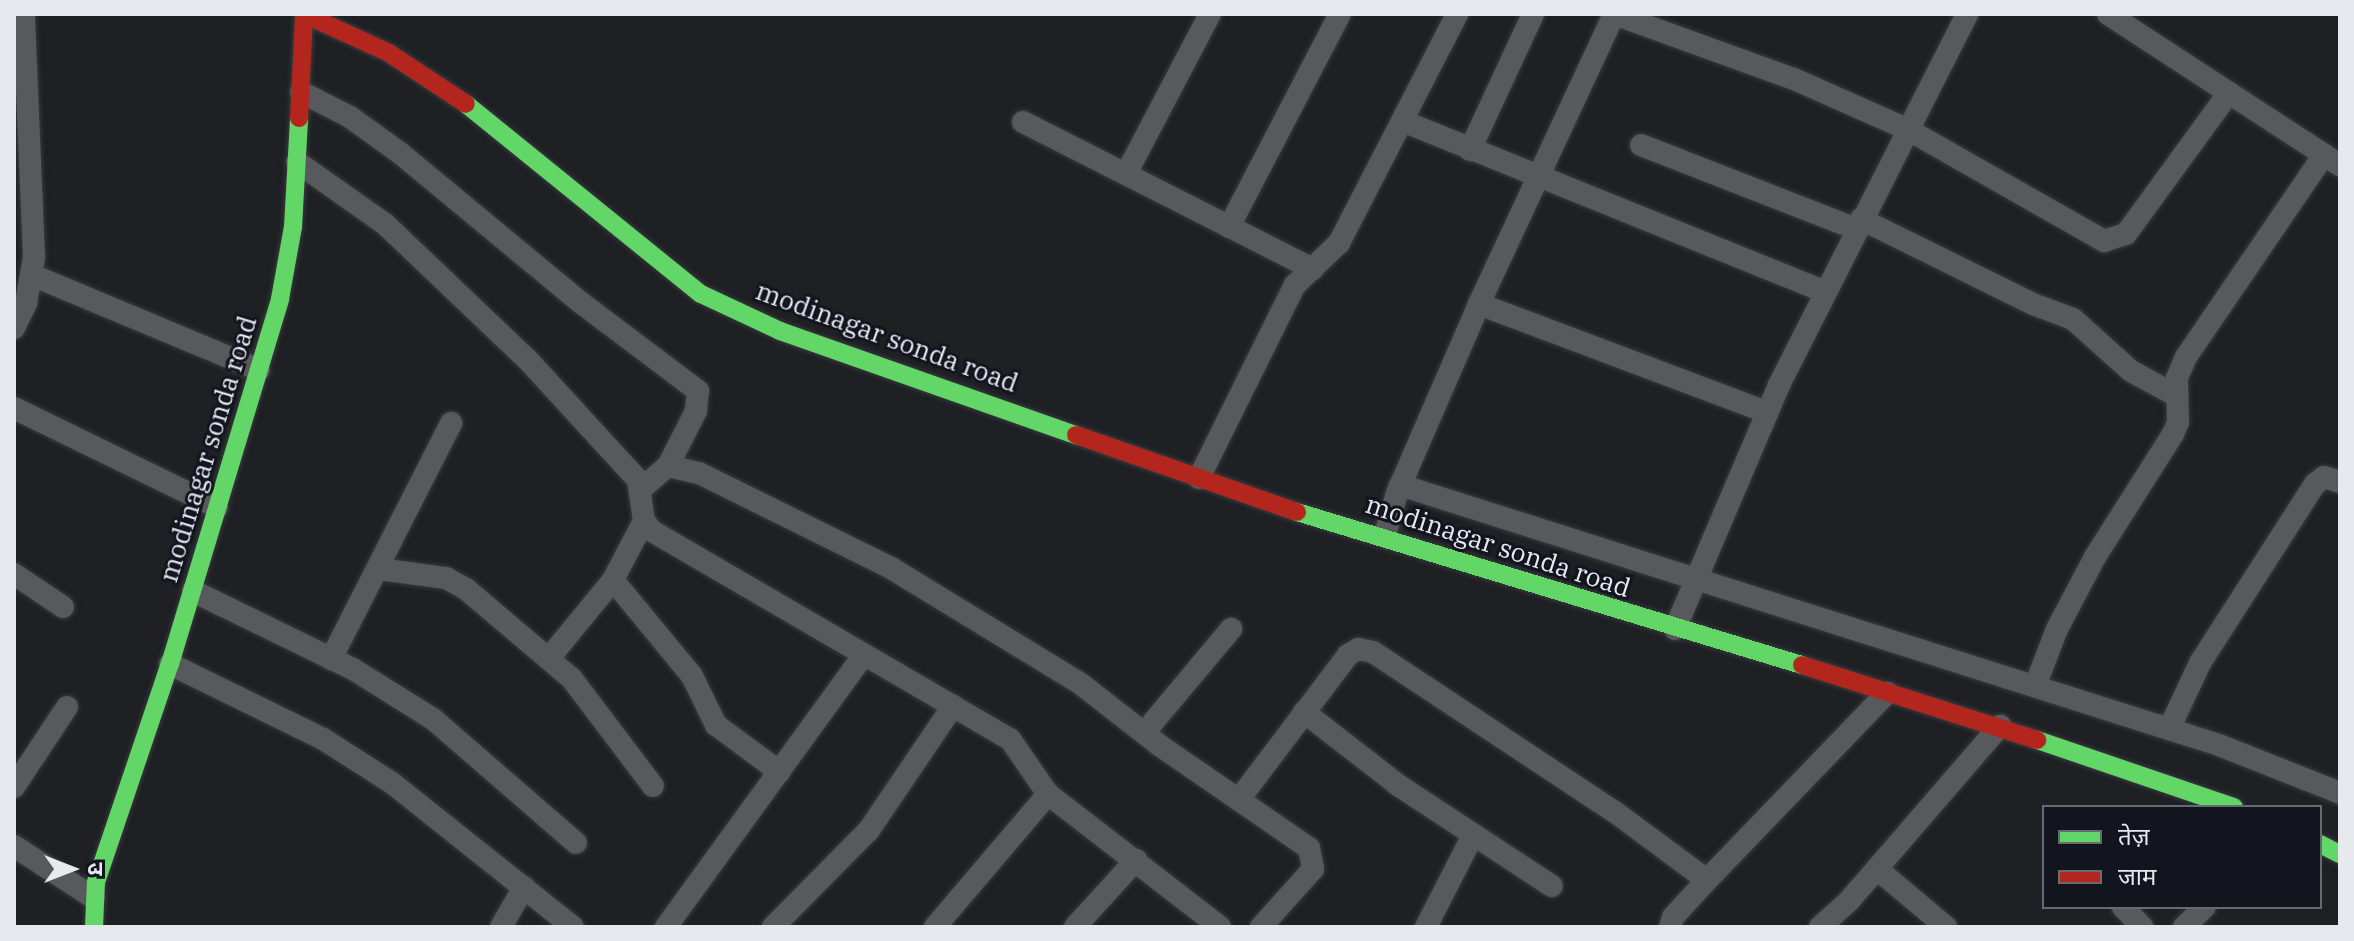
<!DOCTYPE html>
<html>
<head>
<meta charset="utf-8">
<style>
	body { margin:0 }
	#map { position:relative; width:2354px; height:941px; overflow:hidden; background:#1e2024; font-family:"IBM Plex Serif","Noto Sans Devanagari",serif }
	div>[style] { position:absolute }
	.roads { filter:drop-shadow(0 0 2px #383a3e) drop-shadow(0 0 2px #383a3e) }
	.street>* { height:22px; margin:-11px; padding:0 11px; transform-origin:11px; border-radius:11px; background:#58595c }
	.fast>* { height:18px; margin:-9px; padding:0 9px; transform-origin:9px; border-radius:9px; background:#63d668 }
	.jam>* { height:18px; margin:-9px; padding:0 9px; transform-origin:9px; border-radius:9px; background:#b3261e }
	span { translate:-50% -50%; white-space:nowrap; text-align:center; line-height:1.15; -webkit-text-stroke:6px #12151d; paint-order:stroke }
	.street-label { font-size:26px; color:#e6e9ee }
	.frame { position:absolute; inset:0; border:16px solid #e6e9ee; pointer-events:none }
	.legend { position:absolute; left:2042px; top:805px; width:280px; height:104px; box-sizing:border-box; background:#12151d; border:2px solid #676a71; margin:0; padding:10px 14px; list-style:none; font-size:24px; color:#e6e9ee }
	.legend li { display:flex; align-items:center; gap:16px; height:40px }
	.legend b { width:40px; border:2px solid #676a71 }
	.north { position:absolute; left:32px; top:829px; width:80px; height:80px; -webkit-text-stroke:6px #12151d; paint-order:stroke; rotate:90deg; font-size:22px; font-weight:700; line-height:32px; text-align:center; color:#e6e9ee }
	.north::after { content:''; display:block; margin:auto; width:28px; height:36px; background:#e6e9ee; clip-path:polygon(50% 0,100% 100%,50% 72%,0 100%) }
</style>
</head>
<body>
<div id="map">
	<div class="roads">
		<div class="street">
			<div style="left:1614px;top:14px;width:191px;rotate:19.9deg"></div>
			<div style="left:1794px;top:79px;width:124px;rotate:23.9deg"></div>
			<div style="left:1907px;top:129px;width:227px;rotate:29.6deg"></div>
			<div style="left:2104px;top:241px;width:23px;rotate:-18deg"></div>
			<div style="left:2126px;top:234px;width:175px;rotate:-53.9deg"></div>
			<div style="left:2108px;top:14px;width:277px;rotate:33.1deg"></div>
			<div style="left:301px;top:92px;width:55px;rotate:27deg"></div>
			<div style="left:350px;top:117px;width:62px;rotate:35.8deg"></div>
			<div style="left:400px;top:153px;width:234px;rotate:39.6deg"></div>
			<div style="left:580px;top:302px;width:148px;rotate:37deg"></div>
			<div style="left:698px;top:391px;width:20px;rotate:96deg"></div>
			<div style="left:696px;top:411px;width:62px;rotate:117deg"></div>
			<div style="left:1023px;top:122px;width:325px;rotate:26.9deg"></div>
			<div style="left:1405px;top:122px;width:453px;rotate:22deg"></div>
			<div style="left:1641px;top:145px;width:231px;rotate:21.3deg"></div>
			<div style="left:1470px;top:150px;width:150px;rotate:-65.1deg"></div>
			<div style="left:297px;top:162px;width:108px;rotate:35.2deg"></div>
			<div style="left:385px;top:224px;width:196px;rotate:43.6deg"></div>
			<div style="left:527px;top:359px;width:164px;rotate:47.5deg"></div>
			<div style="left:638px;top:480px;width:41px;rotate:81.7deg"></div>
			<div style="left:644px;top:521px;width:13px;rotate:51deg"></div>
			<div style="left:652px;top:531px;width:414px;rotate:30.2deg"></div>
			<div style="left:1010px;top:739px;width:67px;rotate:55.4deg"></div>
			<div style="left:1048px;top:794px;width:217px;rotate:37.7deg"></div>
			<div style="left:1126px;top:174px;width:181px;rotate:-62.3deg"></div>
			<div style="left:1861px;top:219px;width:192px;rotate:26.3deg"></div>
			<div style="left:2033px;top:304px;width:43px;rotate:20.6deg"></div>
			<div style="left:2073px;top:319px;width:78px;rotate:41.9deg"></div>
			<div style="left:2131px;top:371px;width:50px;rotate:28.6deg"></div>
			<div style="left:1229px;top:227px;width:240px;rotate:-62.5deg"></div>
			<div style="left:32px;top:275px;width:246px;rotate:22.7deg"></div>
			<div style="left:1479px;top:304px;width:308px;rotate:20.6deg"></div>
			<div style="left:14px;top:328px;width:28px;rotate:-64deg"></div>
			<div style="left:26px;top:303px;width:47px;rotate:-80.1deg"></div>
			<div style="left:34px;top:257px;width:243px;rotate:-92.4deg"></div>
			<div style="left:14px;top:408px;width:226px;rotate:26deg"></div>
			<div style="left:1199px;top:478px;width:216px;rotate:-63.6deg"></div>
			<div style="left:1295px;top:285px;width:61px;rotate:-43.7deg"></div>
			<div style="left:1339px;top:243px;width:258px;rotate:-62.7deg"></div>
			<div style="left:1400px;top:485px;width:859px;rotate:17.61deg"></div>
			<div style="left:2219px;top:745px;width:130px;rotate:21.6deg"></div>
			<div style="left:640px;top:490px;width:37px;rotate:-41deg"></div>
			<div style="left:668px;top:466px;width:32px;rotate:13deg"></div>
			<div style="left:699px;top:473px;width:214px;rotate:26.3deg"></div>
			<div style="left:891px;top:568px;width:223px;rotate:31.4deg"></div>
			<div style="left:1081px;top:684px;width:99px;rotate:38deg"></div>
			<div style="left:1159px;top:745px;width:182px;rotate:34.5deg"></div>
			<div style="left:1309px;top:848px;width:21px;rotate:79deg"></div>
			<div style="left:1313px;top:869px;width:78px;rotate:131.9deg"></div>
			<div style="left:1385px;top:535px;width:44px;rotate:-74.1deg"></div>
			<div style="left:1397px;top:493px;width:206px;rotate:-66.5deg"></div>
			<div style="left:1479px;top:304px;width:320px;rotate:-65deg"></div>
			<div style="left:379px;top:569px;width:68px;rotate:7.7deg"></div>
			<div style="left:446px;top:578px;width:23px;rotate:29deg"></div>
			<div style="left:466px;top:589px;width:139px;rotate:40.3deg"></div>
			<div style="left:572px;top:679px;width:134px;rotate:52.9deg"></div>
			<div style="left:14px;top:574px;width:59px;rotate:34deg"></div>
			<div style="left:613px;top:580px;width:124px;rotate:50.5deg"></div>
			<div style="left:692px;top:676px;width:55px;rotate:63.9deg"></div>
			<div style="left:716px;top:725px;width:79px;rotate:36.3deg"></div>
			<div style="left:193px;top:591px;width:178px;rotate:26deg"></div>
			<div style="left:353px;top:669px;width:94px;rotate:32deg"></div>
			<div style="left:433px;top:719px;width:189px;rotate:40.9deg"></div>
			<div style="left:1675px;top:629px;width:265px;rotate:-66.9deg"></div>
			<div style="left:1779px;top:385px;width:416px;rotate:-63.1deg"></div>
			<div style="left:550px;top:657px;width:99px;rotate:-50.7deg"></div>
			<div style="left:613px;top:580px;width:67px;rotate:-62.3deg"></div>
			<div style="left:331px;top:659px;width:265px;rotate:-63deg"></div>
			<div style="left:170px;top:664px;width:170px;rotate:26.1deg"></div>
			<div style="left:323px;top:739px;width:82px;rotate:32.5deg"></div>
			<div style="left:392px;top:783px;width:231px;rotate:38.5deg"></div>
			<div style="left:2035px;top:686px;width:61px;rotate:-68.9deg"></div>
			<div style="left:2057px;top:629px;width:81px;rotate:-62.2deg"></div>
			<div style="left:2095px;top:557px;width:146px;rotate:-57.6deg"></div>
			<div style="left:2173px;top:434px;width:13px;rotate:-67deg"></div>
			<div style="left:2178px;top:422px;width:44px;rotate:-91.3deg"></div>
			<div style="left:2177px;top:378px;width:23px;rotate:-67deg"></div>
			<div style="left:2186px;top:357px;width:245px;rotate:-55.7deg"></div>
			<div style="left:1304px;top:712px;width:119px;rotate:37.8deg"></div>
			<div style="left:1398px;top:785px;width:184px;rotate:33.3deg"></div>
			<div style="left:2169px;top:729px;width:73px;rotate:-64.8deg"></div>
			<div style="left:2200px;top:663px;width:213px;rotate:-57.3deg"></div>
			<div style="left:2315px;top:484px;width:11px;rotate:-38deg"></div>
			<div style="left:2324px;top:477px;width:17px;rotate:17deg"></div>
			<div style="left:1144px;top:733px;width:136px;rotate:-50.1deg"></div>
			<div style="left:14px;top:787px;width:96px;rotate:-56.5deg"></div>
			<div style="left:1240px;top:798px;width:179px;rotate:-52.9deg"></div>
			<div style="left:1348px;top:655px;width:12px;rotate:-31deg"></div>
			<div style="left:1358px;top:649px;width:15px;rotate:11deg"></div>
			<div style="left:1373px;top:652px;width:290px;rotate:33.5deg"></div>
			<div style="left:1615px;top:812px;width:114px;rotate:36.5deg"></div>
			<div style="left:14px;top:846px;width:95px;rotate:33deg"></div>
			<div style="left:1877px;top:869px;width:90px;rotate:40deg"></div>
			<div style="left:2123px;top:907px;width:28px;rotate:46deg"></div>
			<div style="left:501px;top:927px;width:46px;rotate:-60.1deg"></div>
			<div style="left:666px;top:927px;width:337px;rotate:-54deg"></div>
			<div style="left:773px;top:927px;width:136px;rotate:-45.3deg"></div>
			<div style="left:869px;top:830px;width:150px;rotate:-55.9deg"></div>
			<div style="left:935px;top:927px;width:175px;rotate:-49.6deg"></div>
			<div style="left:1075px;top:927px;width:91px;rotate:-47.7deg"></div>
			<div style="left:1426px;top:927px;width:103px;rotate:-62.9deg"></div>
			<div style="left:1670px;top:927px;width:10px;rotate:-73deg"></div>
			<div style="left:1673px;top:917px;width:50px;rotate:-47.4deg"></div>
			<div style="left:1707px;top:880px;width:260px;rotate:-46.1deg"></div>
			<div style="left:1820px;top:927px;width:38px;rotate:-42deg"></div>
			<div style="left:1848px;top:902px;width:233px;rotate:-49.2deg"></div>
			<div style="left:2184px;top:927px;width:29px;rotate:-44deg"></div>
		</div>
		<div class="fast">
			<div style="left:466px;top:104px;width:302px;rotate:39deg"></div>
			<div style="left:701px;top:294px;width:87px;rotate:25.1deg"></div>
			<div style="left:780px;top:331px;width:314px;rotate:19.4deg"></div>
			<div style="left:1297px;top:512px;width:528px;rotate:16.86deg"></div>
			<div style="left:2037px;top:740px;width:208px;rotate:18.8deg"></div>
			<div style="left:2320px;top:844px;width:22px;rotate:27deg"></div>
			<div style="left:94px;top:927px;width:45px;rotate:-87.5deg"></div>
			<div style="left:96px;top:882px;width:230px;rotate:-71.3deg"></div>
			<div style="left:170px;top:664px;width:381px;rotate:-73.2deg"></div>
			<div style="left:280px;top:299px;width:73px;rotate:-79.8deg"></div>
			<div style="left:293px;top:227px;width:109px;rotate:-86.8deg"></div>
		</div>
		<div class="jam">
			<div style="left:299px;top:118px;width:104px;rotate:-87.2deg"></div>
			<div style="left:304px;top:14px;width:94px;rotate:24.6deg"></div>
			<div style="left:389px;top:53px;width:92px;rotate:33.5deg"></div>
			<div style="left:1076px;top:435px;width:234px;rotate:19.2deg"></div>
			<div style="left:1802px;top:665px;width:247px;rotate:17.7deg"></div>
		</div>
	</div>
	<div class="street-label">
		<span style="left:887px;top:337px;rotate:20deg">modinagar sonda road</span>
		<span style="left:208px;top:449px;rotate:-73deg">modinagar sonda road</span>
		<span style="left:1498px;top:546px;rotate:18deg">modinagar sonda road</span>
	</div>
	<div class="frame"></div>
	<ul class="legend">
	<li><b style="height:10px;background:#63d668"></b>तेज़</li>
	<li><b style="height:10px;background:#b3261e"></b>जाम</li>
	</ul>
	<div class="north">उ</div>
</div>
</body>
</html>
